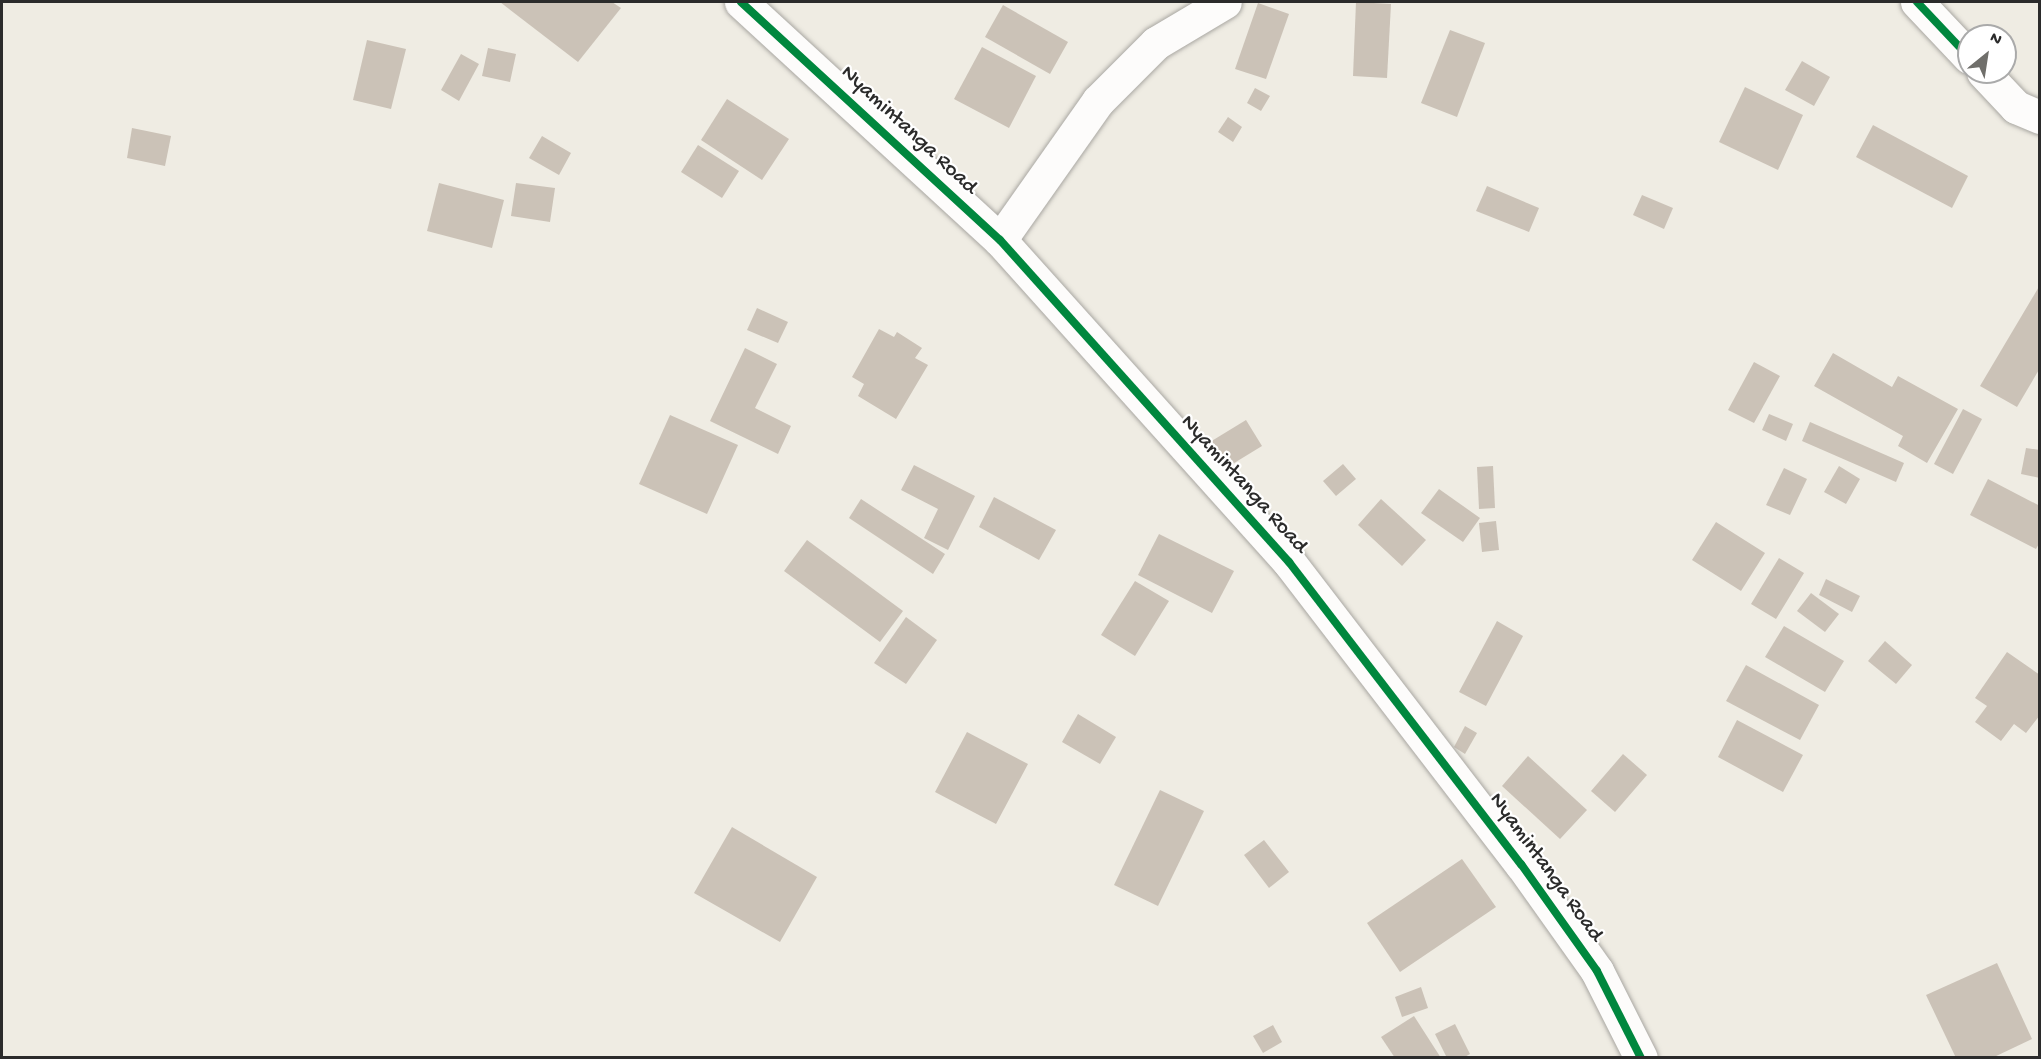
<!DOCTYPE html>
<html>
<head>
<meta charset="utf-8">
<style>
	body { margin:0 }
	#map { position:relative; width:2041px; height:1059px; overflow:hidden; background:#efece3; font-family:"Gochi Hand",sans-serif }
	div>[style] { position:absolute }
	.building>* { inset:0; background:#cbc2b7 }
	.roads { filter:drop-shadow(0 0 2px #a9a7a2) drop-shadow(0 0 2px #a9a7a2) }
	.street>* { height:33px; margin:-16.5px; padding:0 16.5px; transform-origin:16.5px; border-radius:16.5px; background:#fdfcfb }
	.cycleway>* { height:8px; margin:-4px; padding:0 4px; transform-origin:4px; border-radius:4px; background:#00873e }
	span { translate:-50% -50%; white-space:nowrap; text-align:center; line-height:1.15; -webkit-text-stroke:4.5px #fff; paint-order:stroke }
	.street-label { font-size:22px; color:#2b2b2b }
	.frame { position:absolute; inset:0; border:3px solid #2b2b2b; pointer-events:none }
	.north { position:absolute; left:1957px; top:24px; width:60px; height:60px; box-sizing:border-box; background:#fff; border:2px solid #aaa; border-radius:50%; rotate:30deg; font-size:16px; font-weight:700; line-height:24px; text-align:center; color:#2b2b2b }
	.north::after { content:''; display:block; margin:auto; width:21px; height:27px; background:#706f6b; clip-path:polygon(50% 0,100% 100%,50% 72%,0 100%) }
</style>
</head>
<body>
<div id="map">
	<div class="building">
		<div style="clip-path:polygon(500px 2px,612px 2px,621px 8px,578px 62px)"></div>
		<div style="clip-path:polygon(1356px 2px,1391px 4px,1387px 78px,1353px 76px)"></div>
		<div style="clip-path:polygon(1258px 3px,1289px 14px,1266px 79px,1235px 69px)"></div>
		<div style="clip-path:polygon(1003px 5px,1068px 42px,1050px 74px,985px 37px)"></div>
		<div style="clip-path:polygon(1450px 30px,1485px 43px,1457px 117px,1421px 103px)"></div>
		<div style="clip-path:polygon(367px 40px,406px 49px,391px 109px,353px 100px)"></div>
		<div style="clip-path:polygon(982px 47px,1036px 76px,1009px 128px,954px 99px)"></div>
		<div style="clip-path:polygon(488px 48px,516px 54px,510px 82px,482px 76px)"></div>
		<div style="clip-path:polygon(461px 54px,479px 64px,459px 101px,441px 90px)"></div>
		<div style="clip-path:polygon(1802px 61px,1830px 77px,1814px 106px,1785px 90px)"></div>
		<div style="clip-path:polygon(1745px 87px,1803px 115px,1778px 170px,1719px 142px)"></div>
		<div style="clip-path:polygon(1255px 88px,1270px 96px,1261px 111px,1247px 103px)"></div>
		<div style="clip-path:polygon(727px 99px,789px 139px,762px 180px,701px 140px)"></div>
		<div style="clip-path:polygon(1228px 117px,1242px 127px,1233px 142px,1218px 132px)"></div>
		<div style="clip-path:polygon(1873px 125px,1968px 176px,1952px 208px,1856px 157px)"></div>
		<div style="clip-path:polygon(132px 128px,171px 136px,165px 166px,127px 158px)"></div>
		<div style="clip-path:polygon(542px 136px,571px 153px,559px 175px,529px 158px)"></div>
		<div style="clip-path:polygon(698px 145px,739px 171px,722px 198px,681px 172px)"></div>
		<div style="clip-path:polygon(439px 183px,504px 200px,492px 248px,427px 231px)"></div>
		<div style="clip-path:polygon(516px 183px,555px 188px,550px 222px,511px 216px)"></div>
		<div style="clip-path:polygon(1487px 186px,1539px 208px,1529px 232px,1476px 211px)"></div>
		<div style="clip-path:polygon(1642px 195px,1673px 208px,1664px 229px,1633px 215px)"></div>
		<div style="clip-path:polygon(2040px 285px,2040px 368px,2017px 407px,1980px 386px)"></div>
		<div style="clip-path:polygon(757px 308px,788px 322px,778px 343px,747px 330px)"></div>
		<div style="clip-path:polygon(879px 329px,894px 337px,897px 332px,922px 348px,915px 358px,928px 365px,896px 419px,858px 396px,864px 384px,852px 377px)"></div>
		<div style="clip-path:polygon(745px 348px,777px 364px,755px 408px,791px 426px,778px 454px,710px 421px)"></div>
		<div style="clip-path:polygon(1833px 353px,1892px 387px,1898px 376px,1958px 409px,1927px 463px,1898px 446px,1903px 436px,1814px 386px)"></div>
		<div style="clip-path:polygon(1754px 362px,1780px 376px,1754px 423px,1728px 410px)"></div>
		<div style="clip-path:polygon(1963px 409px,1982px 419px,1953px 474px,1934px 464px)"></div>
		<div style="clip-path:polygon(1769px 414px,1793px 424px,1786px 441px,1762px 430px)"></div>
		<div style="clip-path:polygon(670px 415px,738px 445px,707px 514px,639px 484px)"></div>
		<div style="clip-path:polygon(1246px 420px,1262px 446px,1226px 468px,1210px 442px)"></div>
		<div style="clip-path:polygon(1810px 422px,1904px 463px,1896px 482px,1802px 441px)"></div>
		<div style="clip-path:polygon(2026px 448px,2040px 450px,2040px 478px,2021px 474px)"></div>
		<div style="clip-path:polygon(1343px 464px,1356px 479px,1336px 496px,1323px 481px)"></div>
		<div style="clip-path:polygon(914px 465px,975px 496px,948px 550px,924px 538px,938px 509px,901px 490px)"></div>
		<div style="clip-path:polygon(1493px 466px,1495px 508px,1479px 509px,1477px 467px)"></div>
		<div style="clip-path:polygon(1839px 466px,1860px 479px,1846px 504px,1824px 492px)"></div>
		<div style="clip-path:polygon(1784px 468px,1807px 479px,1790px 515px,1766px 505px)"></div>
		<div style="clip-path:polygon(1988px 479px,2040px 506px,2040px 542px,2036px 549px,1970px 515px)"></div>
		<div style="clip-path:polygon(1439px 489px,1480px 518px,1463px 542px,1421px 513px)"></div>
		<div style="clip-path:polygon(994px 497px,1056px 530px,1039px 560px,979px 527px)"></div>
		<div style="clip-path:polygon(861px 499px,945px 554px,933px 574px,849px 518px)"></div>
		<div style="clip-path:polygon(1381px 499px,1426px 540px,1402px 566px,1358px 525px)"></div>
		<div style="clip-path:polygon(1496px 521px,1499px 550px,1482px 552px,1479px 523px)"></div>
		<div style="clip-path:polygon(1716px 522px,1765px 553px,1741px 591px,1692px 560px)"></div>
		<div style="clip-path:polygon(1159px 534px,1234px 571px,1212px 613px,1138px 575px)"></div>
		<div style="clip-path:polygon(807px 540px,903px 611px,880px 642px,784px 571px)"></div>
		<div style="clip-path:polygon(1779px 558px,1804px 573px,1776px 619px,1751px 604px)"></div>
		<div style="clip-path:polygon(1826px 579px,1860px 596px,1852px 612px,1819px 595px)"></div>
		<div style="clip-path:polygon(1135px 581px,1169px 601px,1135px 656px,1101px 635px)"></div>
		<div style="clip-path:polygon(1811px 593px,1839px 614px,1825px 632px,1797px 611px)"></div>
		<div style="clip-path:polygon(906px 617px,937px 640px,906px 684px,874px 663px)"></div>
		<div style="clip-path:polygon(1497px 621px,1523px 636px,1486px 706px,1459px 692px)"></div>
		<div style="clip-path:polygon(1784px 626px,1844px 661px,1825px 692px,1765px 657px)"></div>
		<div style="clip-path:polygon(1885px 641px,1912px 665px,1896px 684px,1868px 661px)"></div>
		<div style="clip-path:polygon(2007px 652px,2040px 675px,2040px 715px,2026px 733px,2014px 724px,2001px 741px,1975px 722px,1987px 706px,1975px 698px)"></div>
		<div style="clip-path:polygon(1746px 665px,1819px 705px,1800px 740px,1726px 701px)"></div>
		<div style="clip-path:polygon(1078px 714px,1116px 737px,1100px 764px,1062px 742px)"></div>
		<div style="clip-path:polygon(1737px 720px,1803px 755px,1783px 792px,1718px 757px)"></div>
		<div style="clip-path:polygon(1465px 726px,1477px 733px,1465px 754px,1454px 747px)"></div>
		<div style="clip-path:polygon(967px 732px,1028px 764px,996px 824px,935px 792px)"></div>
		<div style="clip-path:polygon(1623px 754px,1647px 775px,1615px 812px,1591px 791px)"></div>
		<div style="clip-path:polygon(1528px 756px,1587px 810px,1560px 839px,1502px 786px)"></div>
		<div style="clip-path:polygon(1160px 790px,1204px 811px,1158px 906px,1114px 885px)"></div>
		<div style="clip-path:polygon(732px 827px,817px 877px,780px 942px,694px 893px)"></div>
		<div style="clip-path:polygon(1264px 840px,1289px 872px,1269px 888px,1244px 855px)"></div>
		<div style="clip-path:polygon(1462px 859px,1496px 907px,1400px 972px,1367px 923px)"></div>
		<div style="clip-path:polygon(1997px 963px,2032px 1039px,1992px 1058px,1956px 1058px,1926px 995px)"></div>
		<div style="clip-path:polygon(1421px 987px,1428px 1008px,1402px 1017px,1395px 997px)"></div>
		<div style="clip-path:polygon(1414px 1016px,1441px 1058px,1395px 1058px,1381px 1037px)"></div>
		<div style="clip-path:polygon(1455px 1024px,1470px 1054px,1463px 1058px,1447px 1058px,1435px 1034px)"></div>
		<div style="clip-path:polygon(1273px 1025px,1282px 1042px,1263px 1053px,1253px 1036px)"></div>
	</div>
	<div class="roads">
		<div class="street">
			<div style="left:741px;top:2px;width:352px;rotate:42.6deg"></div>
			<div style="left:1000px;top:240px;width:433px;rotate:48.1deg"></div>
			<div style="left:1289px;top:562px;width:381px;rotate:52.5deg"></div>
			<div style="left:1521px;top:864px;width:131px;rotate:54.6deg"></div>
			<div style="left:1597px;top:971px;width:97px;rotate:63.2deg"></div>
			<div style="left:1917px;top:2px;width:76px;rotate:46.6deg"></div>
			<div style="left:1983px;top:72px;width:48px;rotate:46.7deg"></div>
			<div style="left:2016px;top:107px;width:26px;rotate:23deg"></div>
			<div style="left:1000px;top:240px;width:170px;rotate:-54.8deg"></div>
			<div style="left:1098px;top:101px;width:82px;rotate:-45deg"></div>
			<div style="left:1156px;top:43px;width:80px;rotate:-30.7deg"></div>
		</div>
	</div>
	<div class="cycleway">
		<div style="left:741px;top:2px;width:352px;rotate:42.6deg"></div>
		<div style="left:1000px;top:240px;width:433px;rotate:48.1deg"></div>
		<div style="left:1289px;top:562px;width:381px;rotate:52.5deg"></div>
		<div style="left:1521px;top:864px;width:131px;rotate:54.6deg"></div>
		<div style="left:1597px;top:971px;width:97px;rotate:63.2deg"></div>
		<div style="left:1917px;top:2px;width:76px;rotate:46.6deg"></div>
	</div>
	<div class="street-label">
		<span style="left:908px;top:131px;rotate:43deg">Nyamintanga Road</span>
		<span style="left:1243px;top:485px;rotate:48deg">Nyamintanga Road</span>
		<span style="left:1545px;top:868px;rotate:54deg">Nyamintanga Road</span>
	</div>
	<div class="frame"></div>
	<div class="north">N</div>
</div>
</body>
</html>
